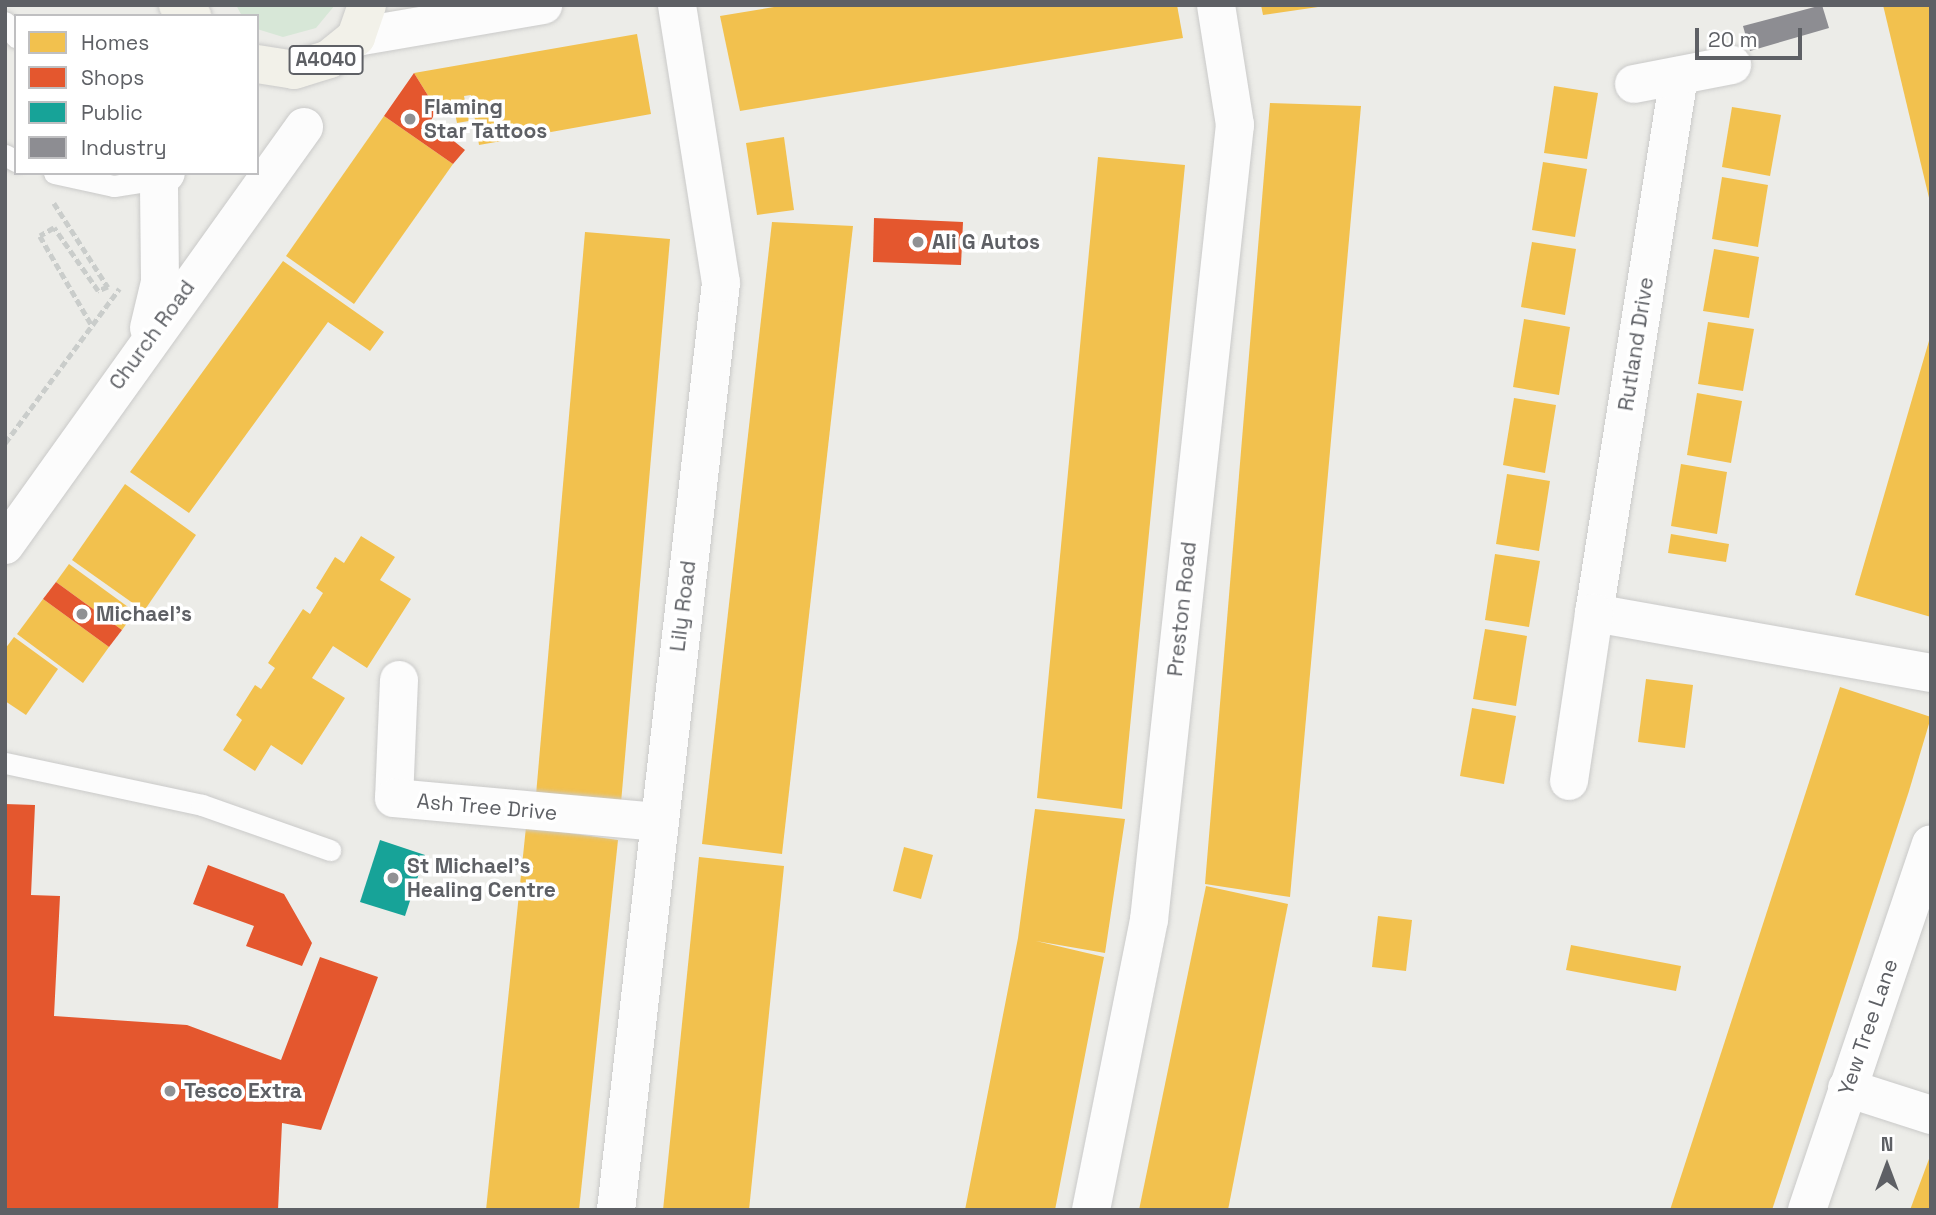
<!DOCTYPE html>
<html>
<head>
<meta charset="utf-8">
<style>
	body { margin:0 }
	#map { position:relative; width:1936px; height:1215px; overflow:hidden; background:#ecece8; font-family:"Space Grotesk",sans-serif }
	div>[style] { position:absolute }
	.green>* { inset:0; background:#d7e7d7 }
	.homes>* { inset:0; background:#f2c14e }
	.shops>* { inset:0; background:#e4572e }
	.public>* { inset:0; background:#17a398 }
	.industry>* { inset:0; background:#8d8d92 }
	.path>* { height:4.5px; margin-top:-2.25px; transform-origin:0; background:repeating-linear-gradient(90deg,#cacdcb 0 7px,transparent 0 10.5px) }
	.roads { filter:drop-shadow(0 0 2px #cacac9) drop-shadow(0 0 2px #cacac9) }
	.service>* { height:21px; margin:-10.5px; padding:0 10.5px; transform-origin:10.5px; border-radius:10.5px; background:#fcfcfc }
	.minor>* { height:38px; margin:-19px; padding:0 19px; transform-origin:19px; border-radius:19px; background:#fcfcfc }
	.tertiary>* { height:38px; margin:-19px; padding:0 19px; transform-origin:19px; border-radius:19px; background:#fcfcfc }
	.primary>* { height:38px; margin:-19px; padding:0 19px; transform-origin:19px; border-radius:19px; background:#f2f1e9 }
	.dots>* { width:19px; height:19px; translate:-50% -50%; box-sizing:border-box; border:4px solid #fff; border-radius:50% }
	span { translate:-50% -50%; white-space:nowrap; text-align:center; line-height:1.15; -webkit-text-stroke:7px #fff; paint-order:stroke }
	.shield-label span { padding:2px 5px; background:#fff; border:2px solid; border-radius:5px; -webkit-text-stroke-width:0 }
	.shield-label { font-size:19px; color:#5e6065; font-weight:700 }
	.poi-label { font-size:21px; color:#5e6065; font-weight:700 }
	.left { translate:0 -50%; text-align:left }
	.street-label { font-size:21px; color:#5e6065 }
	.frame { position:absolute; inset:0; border:7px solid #5e6065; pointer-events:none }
	.legend { position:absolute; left:14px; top:14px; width:245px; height:161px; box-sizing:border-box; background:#fff; border:2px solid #bfbfc1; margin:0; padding:9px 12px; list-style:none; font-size:21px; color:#5e6065 }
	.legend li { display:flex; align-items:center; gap:14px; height:35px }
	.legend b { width:35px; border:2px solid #bfbfc1 }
	.north { position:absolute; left:1852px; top:1131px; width:70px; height:70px; -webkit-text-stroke:5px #fff; paint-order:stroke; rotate:0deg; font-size:19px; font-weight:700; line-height:28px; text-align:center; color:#5e6065 }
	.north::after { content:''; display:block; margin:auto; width:24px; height:32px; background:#5e6065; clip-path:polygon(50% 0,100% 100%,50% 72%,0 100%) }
	.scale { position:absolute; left:1695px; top:28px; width:107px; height:32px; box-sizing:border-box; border:4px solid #5e6065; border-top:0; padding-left:9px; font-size:21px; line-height:24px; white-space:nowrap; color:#5e6065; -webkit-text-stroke:5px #fff; paint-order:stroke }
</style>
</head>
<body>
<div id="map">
	<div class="green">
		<div style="clip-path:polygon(236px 5px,335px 5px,316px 28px,283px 37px,257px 29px,257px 16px,242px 16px)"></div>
	</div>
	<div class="homes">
		<div style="clip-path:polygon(786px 5px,1177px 5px,1183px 38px,740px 111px,720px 16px)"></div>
		<div style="clip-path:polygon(1261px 5px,1318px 5px,1318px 7px,1263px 15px)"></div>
		<div style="clip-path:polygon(1883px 5px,1931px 5px,1931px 202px,1930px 202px)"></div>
		<div style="clip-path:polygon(637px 34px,651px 114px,479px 145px,471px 95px,464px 96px,469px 121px,457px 123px,454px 108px,437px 110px,414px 73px)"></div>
		<div style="clip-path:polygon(1554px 86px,1598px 93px,1587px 159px,1544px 153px)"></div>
		<div style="clip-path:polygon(1270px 103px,1361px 106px,1290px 897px,1205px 884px)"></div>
		<div style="clip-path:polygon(1732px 107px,1781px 115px,1770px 176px,1722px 167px)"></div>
		<div style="clip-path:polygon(384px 116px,453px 164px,354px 304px,286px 256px)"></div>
		<div style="clip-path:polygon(784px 137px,794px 210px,757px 215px,746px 143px)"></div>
		<div style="clip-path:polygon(1098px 157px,1185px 165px,1122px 809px,1037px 798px)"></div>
		<div style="clip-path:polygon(1543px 162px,1587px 169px,1575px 237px,1532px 230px)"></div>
		<div style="clip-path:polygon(1722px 177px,1768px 185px,1758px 247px,1712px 239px)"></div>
		<div style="clip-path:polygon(772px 222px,853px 226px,782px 854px,702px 844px)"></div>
		<div style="clip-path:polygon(585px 232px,670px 239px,621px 803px,536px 795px)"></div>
		<div style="clip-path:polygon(1532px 242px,1576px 249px,1565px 315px,1521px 307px)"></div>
		<div style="clip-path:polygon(1714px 249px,1759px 257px,1749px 318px,1703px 311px)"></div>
		<div style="clip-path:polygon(283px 261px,384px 332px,370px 351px,328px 322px,189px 513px,130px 472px)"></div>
		<div style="clip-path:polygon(1524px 319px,1570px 327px,1559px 395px,1513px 387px)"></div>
		<div style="clip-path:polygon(1708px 322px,1754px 329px,1743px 391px,1698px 384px)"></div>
		<div style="clip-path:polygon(1931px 334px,1931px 617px,1855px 595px)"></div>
		<div style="clip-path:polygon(1697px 393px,1742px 401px,1731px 463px,1687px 455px)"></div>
		<div style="clip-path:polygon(1514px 398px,1556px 405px,1545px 473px,1503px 465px)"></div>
		<div style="clip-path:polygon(1681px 464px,1727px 472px,1717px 534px,1671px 526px)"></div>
		<div style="clip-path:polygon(1507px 474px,1550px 481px,1539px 551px,1496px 544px)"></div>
		<div style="clip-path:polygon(125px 484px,196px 535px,144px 611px,72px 560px)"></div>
		<div style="clip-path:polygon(1671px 534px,1729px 544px,1726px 562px,1668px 553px)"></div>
		<div style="clip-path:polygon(361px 536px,395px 557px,380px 580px,411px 599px,367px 668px,333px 646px,312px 678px,345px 698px,302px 765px,271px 745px,255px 771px,223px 750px,242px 720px,236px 715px,255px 685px,261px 689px,275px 668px,268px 663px,303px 609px,310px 614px,323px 593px,316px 588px,335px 557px,344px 563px)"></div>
		<div style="clip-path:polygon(1495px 554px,1540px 561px,1529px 627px,1485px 620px)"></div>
		<div style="clip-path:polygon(69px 564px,135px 612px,122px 630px,56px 582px)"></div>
		<div style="clip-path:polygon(43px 599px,109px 647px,83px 683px,17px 634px)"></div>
		<div style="clip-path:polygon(1485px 629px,1527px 636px,1516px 706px,1473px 699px)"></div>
		<div style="clip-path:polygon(14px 637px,58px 669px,26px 715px,5px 701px,5px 649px)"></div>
		<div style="clip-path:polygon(1646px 679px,1693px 685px,1685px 748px,1638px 742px)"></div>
		<div style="clip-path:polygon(1840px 687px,1931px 717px,1909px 791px,1772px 1210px,1670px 1210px)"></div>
		<div style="clip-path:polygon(1472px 708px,1516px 716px,1504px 784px,1460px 776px)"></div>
		<div style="clip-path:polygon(1035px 809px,1125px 819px,1105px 953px,1036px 941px,1104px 957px,1055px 1210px,965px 1210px,1018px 938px)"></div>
		<div style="clip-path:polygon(526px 827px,618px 840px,579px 1210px,486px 1210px)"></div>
		<div style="clip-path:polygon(904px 847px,933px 855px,921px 899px,893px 891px)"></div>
		<div style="clip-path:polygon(699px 857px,784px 866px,749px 1210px,663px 1210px)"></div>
		<div style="clip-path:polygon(1206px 886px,1288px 904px,1228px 1210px,1139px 1210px)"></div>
		<div style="clip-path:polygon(1378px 916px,1412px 920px,1406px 971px,1372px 967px)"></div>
		<div style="clip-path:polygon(1571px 945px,1681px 966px,1676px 991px,1566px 970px)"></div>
		<div style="clip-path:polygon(1931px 1159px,1931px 1210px,1910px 1210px,1929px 1159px)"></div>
	</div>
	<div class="shops">
		<div style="clip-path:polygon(414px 73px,437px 110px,430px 122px,465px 150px,453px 164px,384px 116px)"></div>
		<div style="clip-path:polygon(874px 218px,963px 222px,961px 265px,873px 262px)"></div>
		<div style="clip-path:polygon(56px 582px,122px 630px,109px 647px,43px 599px)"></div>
		<div style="clip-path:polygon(5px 804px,35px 805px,31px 895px,60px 896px,54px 1016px,187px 1025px,281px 1060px,320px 957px,378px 977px,321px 1130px,282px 1123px,278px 1210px,5px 1210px)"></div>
		<div style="clip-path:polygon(208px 865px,284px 894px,312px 943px,302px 966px,246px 946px,254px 926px,193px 904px)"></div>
	</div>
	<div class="public">
		<div style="clip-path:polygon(380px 840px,425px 855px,405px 916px,360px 902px)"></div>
	</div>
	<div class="industry">
		<div style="clip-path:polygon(1822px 5px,1829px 28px,1750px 51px,1743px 26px)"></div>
	</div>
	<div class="path">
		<div style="left:54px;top:203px;width:100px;rotate:57.3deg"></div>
		<div style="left:108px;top:287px;width:11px;rotate:158deg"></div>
		<div style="left:98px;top:291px;width:77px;rotate:-124.9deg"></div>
		<div style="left:54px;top:228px;width:16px;rotate:150deg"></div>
		<div style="left:40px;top:236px;width:102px;rotate:59.9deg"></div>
		<div style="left:5px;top:443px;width:192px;rotate:-53.5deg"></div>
	</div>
	<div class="roads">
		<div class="service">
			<div style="left:5px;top:22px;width:19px;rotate:54deg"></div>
			<div style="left:5px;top:155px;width:13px;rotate:29deg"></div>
			<div style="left:54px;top:173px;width:61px;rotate:12.2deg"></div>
			<div style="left:114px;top:186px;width:46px;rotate:-8.8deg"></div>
			<div style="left:5px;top:763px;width:201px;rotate:12deg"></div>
			<div style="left:202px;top:805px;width:136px;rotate:19.4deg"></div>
		</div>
		<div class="minor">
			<div style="left:356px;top:37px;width:190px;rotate:-9.7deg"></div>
			<div style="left:1679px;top:76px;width:544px;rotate:98.99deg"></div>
			<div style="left:1594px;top:613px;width:342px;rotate:10.1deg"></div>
			<div style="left:1634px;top:84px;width:100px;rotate:-11deg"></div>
			<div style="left:149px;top:328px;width:47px;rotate:-76.6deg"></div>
			<div style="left:160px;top:282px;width:103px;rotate:-90.6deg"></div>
			<div style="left:159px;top:179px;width:9px;rotate:-41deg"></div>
			<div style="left:5px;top:545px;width:514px;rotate:-54.42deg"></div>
			<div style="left:399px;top:680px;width:118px;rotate:92.4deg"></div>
			<div style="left:394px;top:798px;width:264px;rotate:5.2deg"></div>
			<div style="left:1569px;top:781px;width:170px;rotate:-81.5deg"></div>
			<div style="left:1847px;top:1088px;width:88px;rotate:17.8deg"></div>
			<div style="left:616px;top:1210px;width:933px;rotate:-83.54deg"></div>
			<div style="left:721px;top:283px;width:281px;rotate:-99deg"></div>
			<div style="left:1091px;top:1210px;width:296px;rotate:-78.7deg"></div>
			<div style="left:1149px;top:920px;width:800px;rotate:-83.83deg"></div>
			<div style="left:1235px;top:125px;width:121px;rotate:-99deg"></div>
		</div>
		<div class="tertiary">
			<div style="left:1807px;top:1210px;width:386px;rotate:-71.3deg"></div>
		</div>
		<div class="primary">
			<div style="left:178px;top:5px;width:18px;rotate:38deg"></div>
			<div style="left:257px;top:64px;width:37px;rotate:9deg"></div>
			<div style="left:294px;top:70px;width:37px;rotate:-17deg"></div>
			<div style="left:329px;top:59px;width:35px;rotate:-39deg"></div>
			<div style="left:356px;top:37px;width:34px;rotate:-71deg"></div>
		</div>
	</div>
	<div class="dots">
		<div style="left:410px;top:119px;background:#909193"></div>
		<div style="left:918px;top:242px;background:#909193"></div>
		<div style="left:82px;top:614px;background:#909193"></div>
		<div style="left:393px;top:878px;background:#909193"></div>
		<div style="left:170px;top:1091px;background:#909193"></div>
	</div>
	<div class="shield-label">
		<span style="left:326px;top:60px">A4040</span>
	</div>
	<div class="poi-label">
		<span class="left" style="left:424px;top:119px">Flaming<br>Star Tattoos</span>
		<span class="left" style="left:932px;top:242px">Ali G Autos</span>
		<span class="left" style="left:96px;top:614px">Michael's</span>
		<span class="left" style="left:407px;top:878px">St Michael's<br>Healing Centre</span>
		<span class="left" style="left:184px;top:1091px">Tesco Extra</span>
	</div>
	<div class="street-label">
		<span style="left:152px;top:335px;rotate:-54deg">Church Road</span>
		<span style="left:1636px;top:344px;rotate:-81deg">Rutland Drive</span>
		<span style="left:683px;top:606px;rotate:-83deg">Lily Road</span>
		<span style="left:1182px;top:609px;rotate:-84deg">Preston Road</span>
		<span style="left:487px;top:807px;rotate:5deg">Ash Tree Drive</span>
		<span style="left:1868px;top:1027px;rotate:-71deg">Yew Tree Lane</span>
	</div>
	<div class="frame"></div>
	<ul class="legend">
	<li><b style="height:19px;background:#f2c14e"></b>Homes</li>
	<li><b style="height:19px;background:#e4572e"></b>Shops</li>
	<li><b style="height:19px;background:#17a398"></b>Public</li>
	<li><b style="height:19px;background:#8d8d92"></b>Industry</li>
	</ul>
	<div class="north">N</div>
	<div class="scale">20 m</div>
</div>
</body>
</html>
